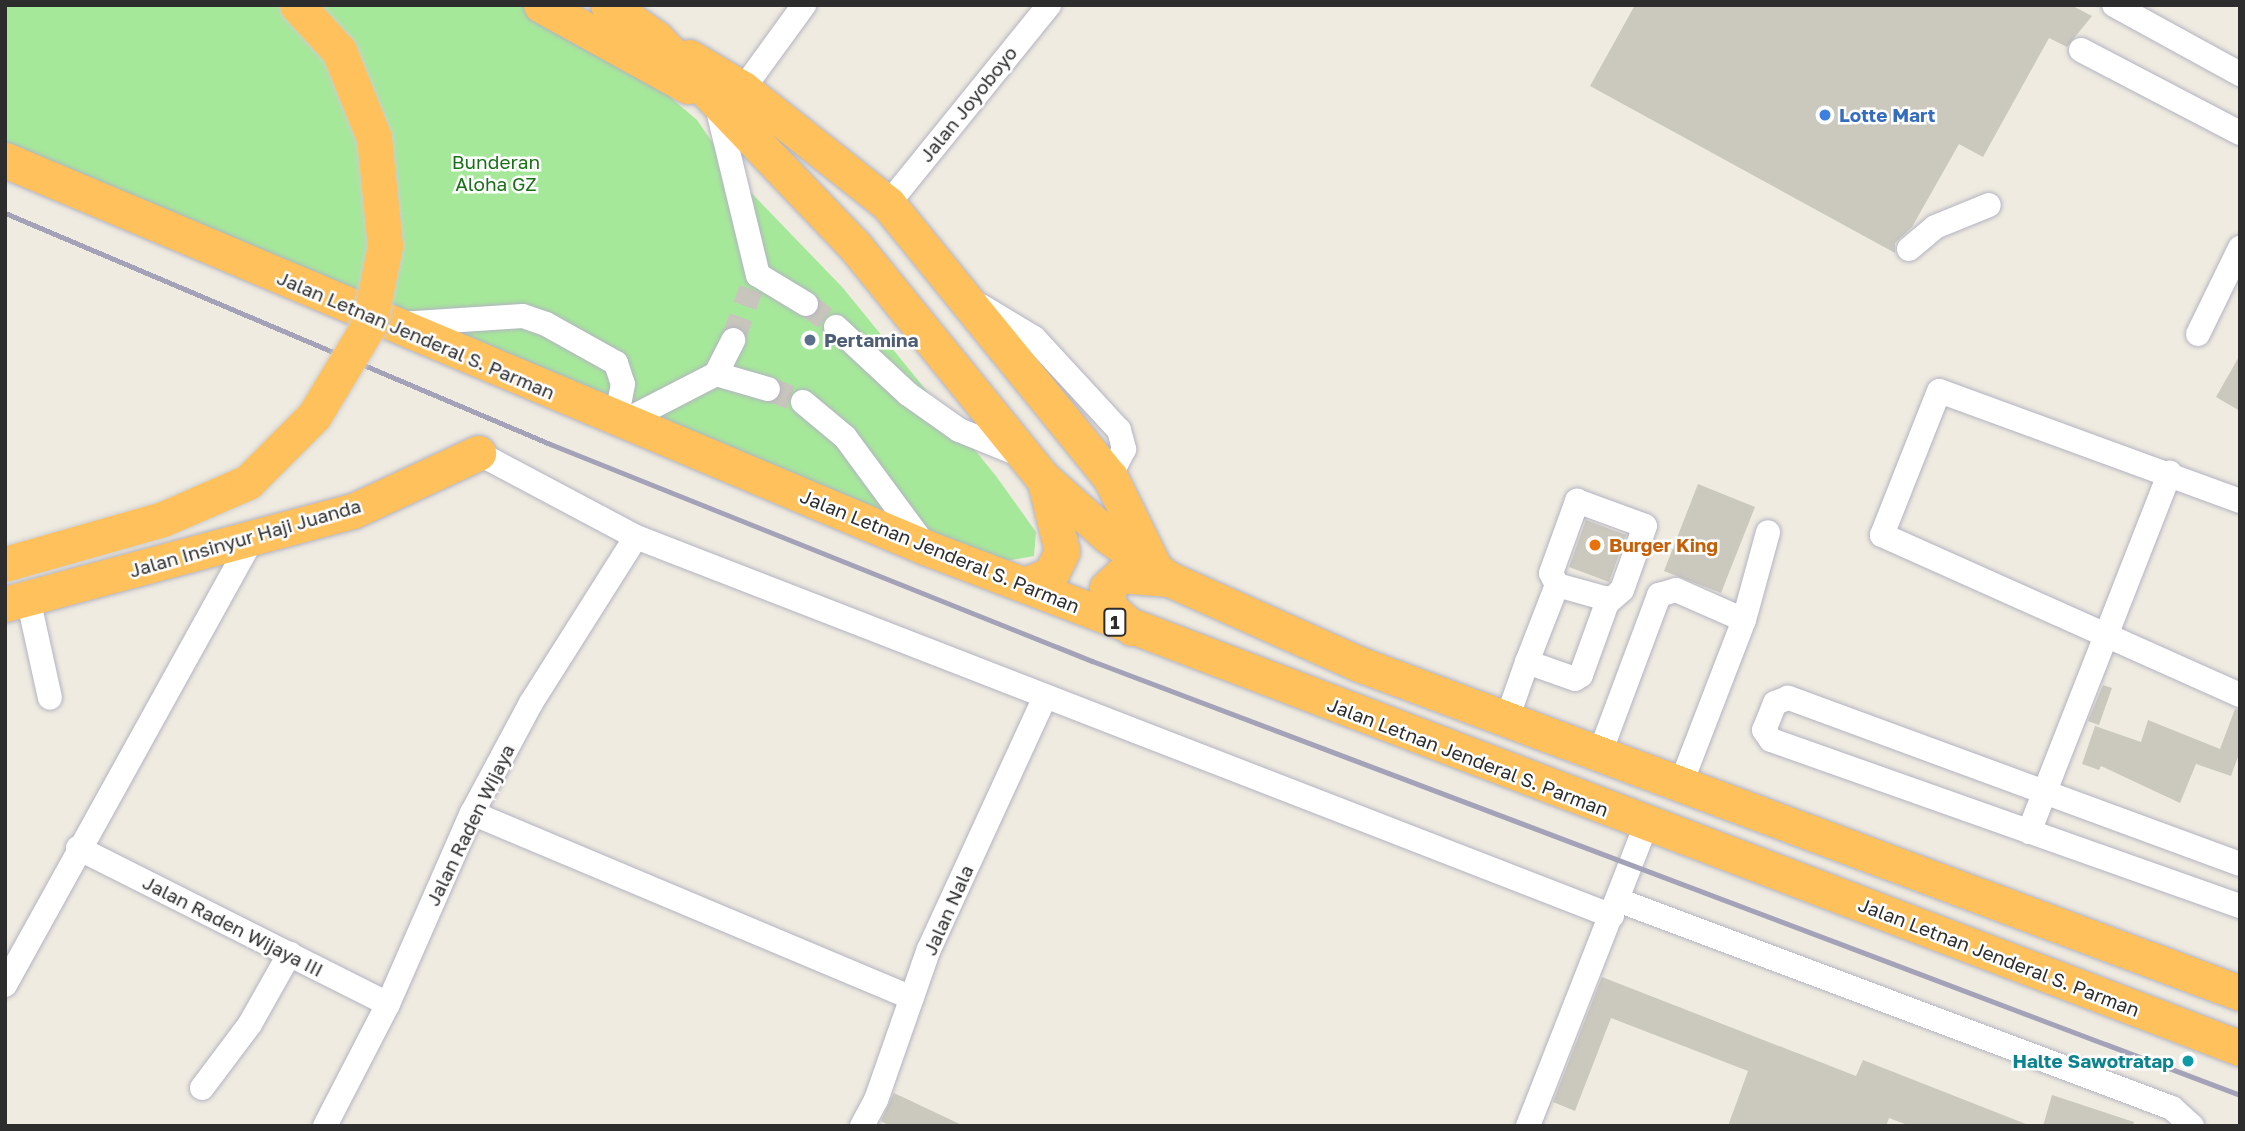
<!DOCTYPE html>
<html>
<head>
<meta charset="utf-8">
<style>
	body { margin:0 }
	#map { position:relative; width:2245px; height:1131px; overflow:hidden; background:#efebe0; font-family:"Golos Text",sans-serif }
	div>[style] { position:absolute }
	.green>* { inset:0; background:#a6e89a }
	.building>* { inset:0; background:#cbc9be }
	.minor-tunnel>* { height:24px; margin-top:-12px; transform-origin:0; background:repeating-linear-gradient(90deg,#c8c5bc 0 24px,transparent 0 36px) }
	.roads { filter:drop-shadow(0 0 2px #b3b3c1) drop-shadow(0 0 2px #b3b3c1) }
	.minor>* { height:24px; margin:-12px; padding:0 12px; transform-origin:12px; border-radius:12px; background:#fff }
	.highway>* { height:35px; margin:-17.5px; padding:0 17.5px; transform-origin:17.5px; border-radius:17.5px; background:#ffc15b }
	.rail>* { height:5px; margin:-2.5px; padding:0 2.5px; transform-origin:2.5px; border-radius:2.5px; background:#a3a2b8 }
	.bridges { filter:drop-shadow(0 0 2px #cdcdcd) drop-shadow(0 0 2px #cdcdcd) }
	.highway-bridge>* { height:35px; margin:-17.5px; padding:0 17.5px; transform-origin:17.5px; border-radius:17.5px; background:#ffc15b }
	.dots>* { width:19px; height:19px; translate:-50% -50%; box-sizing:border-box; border:4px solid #fff; border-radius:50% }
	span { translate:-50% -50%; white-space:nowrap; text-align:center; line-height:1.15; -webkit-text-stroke:5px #fff; paint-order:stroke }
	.shield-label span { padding:2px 5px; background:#fff; border:2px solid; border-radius:5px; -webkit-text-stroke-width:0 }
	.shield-label { font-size:18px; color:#2d2d2d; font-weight:700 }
	.street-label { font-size:19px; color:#2d2d2d }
	.shop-label { font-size:19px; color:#366cbe; font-weight:700 }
	.left { translate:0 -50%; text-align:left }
	.park-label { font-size:19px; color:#197017 }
	.service-label { font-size:19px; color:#4e5e75; font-weight:700 }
	.food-label { font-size:19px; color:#c56008; font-weight:700 }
	.culture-label { font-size:19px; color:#0d838f; font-weight:700 }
	.right { translate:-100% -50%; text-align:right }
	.frame { position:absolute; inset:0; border:7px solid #2d2d2d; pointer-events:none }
</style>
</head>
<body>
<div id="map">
	<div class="green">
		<div style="clip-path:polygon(5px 5px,531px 5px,629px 62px,697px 120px,737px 178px,843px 288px,996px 476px,1036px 532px,1034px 556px,1000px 562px,5px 143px)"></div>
	</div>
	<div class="building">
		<div style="clip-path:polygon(1635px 5px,2071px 5px,2092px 16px,2067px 47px,2049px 38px,1983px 157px,1959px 144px,1912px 227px,1895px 243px,1895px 253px,1590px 86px)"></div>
		<div style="clip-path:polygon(2240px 355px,2240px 411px,2216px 397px)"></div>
		<div style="clip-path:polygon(1698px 484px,1755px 507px,1721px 593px,1664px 571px)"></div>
		<div style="clip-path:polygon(1586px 520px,1626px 535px,1609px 582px,1569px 567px)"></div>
		<div style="clip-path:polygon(2103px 685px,2112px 688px,2099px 725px,2088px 721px)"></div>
		<div style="clip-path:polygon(2235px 709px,2240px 710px,2240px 751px,2231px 776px,2196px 764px,2180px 803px,2101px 766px,2099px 770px,2082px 764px,2095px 726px,2141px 742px,2148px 720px,2220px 749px)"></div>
		<div style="clip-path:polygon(1602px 977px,1856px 1076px,1863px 1060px,2031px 1126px,1910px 1126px,1889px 1118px,1886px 1126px,1728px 1126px,1748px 1071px,1611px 1018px,1575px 1111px,1553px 1102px)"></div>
		<div style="clip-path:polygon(894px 1093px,964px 1126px,890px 1126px,881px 1121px)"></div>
		<div style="clip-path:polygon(2052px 1095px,2134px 1122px,2133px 1126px,2043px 1126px)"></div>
	</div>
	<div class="minor-tunnel">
		<div style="left:806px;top:304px;width:38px;rotate:37deg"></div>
		<div style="left:733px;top:340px;width:54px;rotate:-70.6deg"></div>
		<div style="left:768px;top:389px;width:37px;rotate:20deg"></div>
	</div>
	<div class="roads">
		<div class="minor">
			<div style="left:2114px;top:5px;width:144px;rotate:28.7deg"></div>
			<div style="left:2081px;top:50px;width:179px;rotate:27.6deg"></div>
			<div style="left:743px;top:89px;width:104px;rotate:-54deg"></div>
			<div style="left:717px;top:106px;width:174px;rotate:76.4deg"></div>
			<div style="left:758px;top:275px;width:56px;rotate:31.1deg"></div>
			<div style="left:888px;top:204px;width:256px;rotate:-51deg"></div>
			<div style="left:1909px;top:249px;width:34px;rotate:-40deg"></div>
			<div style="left:1935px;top:227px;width:58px;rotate:-22.2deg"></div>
			<div style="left:981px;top:306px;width:62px;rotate:31.1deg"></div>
			<div style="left:1034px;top:338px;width:125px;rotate:47.3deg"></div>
			<div style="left:1119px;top:430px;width:20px;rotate:75deg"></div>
			<div style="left:1124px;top:449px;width:31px;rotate:117deg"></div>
			<div style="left:400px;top:324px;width:123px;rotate:-3.7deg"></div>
			<div style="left:523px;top:316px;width:24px;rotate:19deg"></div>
			<div style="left:546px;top:324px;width:80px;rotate:29.1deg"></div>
			<div style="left:616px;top:363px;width:22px;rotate:72deg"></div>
			<div style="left:623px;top:384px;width:36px;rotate:101deg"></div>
			<div style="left:836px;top:327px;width:98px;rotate:42.9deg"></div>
			<div style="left:908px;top:394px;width:62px;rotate:35.2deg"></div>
			<div style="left:959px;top:430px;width:69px;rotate:22.1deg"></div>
			<div style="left:2198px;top:334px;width:96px;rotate:-64deg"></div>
			<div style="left:716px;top:374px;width:38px;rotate:-63deg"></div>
			<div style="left:803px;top:402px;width:55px;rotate:39.8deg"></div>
			<div style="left:845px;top:437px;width:137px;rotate:53.6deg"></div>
			<div style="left:623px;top:422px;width:105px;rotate:-27.3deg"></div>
			<div style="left:716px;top:374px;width:54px;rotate:16.1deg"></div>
			<div style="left:478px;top:453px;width:179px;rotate:28deg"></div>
			<div style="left:636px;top:537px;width:1047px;rotate:21.22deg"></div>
			<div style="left:2240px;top:501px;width:320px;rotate:-159.9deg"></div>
			<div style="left:1939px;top:391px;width:155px;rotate:111.6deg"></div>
			<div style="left:1882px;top:535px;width:392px;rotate:24.1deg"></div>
			<div style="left:1557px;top:585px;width:13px;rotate:-117deg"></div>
			<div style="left:1551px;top:573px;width:77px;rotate:-70.1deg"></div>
			<div style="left:1577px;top:501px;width:72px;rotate:20.2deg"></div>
			<div style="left:1645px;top:526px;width:68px;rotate:109.8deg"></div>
			<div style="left:1622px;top:590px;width:20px;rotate:139deg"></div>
			<div style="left:28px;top:598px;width:102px;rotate:77.6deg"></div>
			<div style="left:1744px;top:620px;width:91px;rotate:-74.7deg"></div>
			<div style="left:1507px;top:719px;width:60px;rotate:-70.7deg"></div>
			<div style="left:1527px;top:662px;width:83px;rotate:-68.7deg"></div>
			<div style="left:1557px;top:585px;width:49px;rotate:15.5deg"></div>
			<div style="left:1604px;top:598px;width:6px;rotate:59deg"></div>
			<div style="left:1607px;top:603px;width:77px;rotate:109.9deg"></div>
			<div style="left:1581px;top:675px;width:7px;rotate:146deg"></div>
			<div style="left:1575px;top:679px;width:51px;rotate:-160.5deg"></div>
			<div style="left:1600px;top:753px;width:169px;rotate:-69.5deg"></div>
			<div style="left:1659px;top:595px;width:18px;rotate:-16deg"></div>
			<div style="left:1676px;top:590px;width:74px;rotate:23.8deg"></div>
			<div style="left:1744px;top:620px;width:175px;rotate:111.1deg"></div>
			<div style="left:472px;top:813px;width:477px;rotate:22.8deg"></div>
			<div style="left:2029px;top:832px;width:386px;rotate:-68.6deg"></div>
			<div style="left:78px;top:848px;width:347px;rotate:26.7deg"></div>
			<div style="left:2240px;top:864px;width:482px;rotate:-159.8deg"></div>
			<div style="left:1788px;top:698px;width:14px;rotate:159deg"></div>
			<div style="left:1775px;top:703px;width:29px;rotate:112deg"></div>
			<div style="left:1764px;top:730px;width:12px;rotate:55deg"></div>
			<div style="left:1771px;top:740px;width:498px;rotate:19.5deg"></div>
			<div style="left:1618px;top:900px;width:592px;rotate:20.58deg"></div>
			<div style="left:2172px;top:1108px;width:27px;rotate:42deg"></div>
			<div style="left:5px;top:985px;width:512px;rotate:-61.03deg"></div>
			<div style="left:202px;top:1088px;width:80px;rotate:-53.1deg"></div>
			<div style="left:250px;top:1024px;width:81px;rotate:-60.6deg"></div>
			<div style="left:325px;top:1126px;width:137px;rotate:-62.7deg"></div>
			<div style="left:388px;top:1004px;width:209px;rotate:-66.3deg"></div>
			<div style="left:472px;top:813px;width:125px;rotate:-61.8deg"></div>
			<div style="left:531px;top:703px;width:196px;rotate:-57.7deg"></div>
			<div style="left:862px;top:1126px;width:30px;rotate:-62deg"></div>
			<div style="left:876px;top:1100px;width:160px;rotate:-70.7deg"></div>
			<div style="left:929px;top:949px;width:277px;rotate:-65.3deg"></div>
			<div style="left:1528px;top:1126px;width:323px;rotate:-68.6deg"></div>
		</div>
		<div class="highway">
			<div style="left:541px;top:5px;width:168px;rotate:28.9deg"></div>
			<div style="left:608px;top:5px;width:58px;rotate:34.5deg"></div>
			<div style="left:656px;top:38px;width:288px;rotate:46.3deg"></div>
			<div style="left:855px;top:246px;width:299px;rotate:51deg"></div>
			<div style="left:1043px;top:478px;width:87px;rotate:41.7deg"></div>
			<div style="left:1108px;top:536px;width:75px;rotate:35.2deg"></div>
			<div style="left:1169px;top:579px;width:208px;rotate:24.1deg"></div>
			<div style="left:1359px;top:664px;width:940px;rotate:20.48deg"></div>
			<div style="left:689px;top:57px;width:63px;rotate:30.7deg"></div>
			<div style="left:743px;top:89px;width:185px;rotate:38.4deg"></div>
			<div style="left:888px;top:204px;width:352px;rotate:50.9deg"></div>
			<div style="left:1110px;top:477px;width:100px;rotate:63.9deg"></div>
			<div style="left:5px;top:160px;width:1000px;rotate:22.82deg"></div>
			<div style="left:927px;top:548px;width:1405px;rotate:20.85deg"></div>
			<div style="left:1025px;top:585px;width:28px;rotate:-23deg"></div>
			<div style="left:1051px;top:574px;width:25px;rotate:-64deg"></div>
			<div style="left:1062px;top:551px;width:71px;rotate:-103.8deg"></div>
			<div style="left:5px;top:604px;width:360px;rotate:-15deg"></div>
			<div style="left:353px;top:511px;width:138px;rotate:-24.9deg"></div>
			<div style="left:1132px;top:628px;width:31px;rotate:-138deg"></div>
			<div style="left:1109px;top:607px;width:19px;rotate:-96deg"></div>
			<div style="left:1107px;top:588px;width:19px;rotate:-43deg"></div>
			<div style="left:1121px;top:575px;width:48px;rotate:4.8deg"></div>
		</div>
	</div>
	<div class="rail">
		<div style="left:5px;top:213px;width:592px;rotate:22.97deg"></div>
		<div style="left:550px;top:444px;width:584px;rotate:21.82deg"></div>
		<div style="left:1092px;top:661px;width:1227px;rotate:20.71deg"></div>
	</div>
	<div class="bridges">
		<div class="highway-bridge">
			<div style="left:5px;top:564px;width:164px;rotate:-15.9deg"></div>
			<div style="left:163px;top:519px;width:93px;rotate:-23.5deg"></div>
			<div style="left:248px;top:482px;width:93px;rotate:-45deg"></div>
			<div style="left:314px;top:416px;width:106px;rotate:-58.9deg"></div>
			<div style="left:369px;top:325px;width:81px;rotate:-78.6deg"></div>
			<div style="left:385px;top:246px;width:109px;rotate:-95.8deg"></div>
			<div style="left:374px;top:138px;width:94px;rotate:-111.9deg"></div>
			<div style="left:339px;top:51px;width:62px;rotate:-132.4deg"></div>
		</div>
	</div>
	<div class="dots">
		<div style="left:1825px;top:115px;background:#3f7fe0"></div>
		<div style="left:810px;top:340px;background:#5c6f8a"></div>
		<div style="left:1595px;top:545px;background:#e8710a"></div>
		<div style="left:2188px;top:1061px;background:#0f9aa8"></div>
	</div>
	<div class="shield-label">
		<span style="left:1115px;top:622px">1</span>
	</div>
	<div class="street-label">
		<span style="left:968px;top:104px;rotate:-51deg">Jalan Joyoboyo</span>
		<span style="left:416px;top:335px;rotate:23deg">Jalan Letnan Jenderal S. Parman</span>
		<span style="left:245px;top:538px;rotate:-16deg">Jalan Insinyur Haji Juanda</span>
		<span style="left:940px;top:551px;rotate:22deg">Jalan Letnan Jenderal S. Parman</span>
		<span style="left:1468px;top:757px;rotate:21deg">Jalan Letnan Jenderal S. Parman</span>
		<span style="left:470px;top:825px;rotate:-64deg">Jalan Raden Wijaya</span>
		<span style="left:948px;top:910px;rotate:-66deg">Jalan Nala</span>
		<span style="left:233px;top:926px;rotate:27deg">Jalan Raden Wijaya III</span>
		<span style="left:1999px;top:957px;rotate:21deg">Jalan Letnan Jenderal S. Parman</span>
	</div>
	<div class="shop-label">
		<span class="left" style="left:1839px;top:115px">Lotte Mart</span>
	</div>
	<div class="park-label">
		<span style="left:496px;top:173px">Bunderan<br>Aloha GZ</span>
	</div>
	<div class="service-label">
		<span class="left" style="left:824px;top:340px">Pertamina</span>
	</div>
	<div class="food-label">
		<span class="left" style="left:1609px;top:545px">Burger King</span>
	</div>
	<div class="culture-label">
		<span class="right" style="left:2174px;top:1061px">Halte Sawotratap</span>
	</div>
	<div class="frame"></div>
</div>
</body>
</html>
